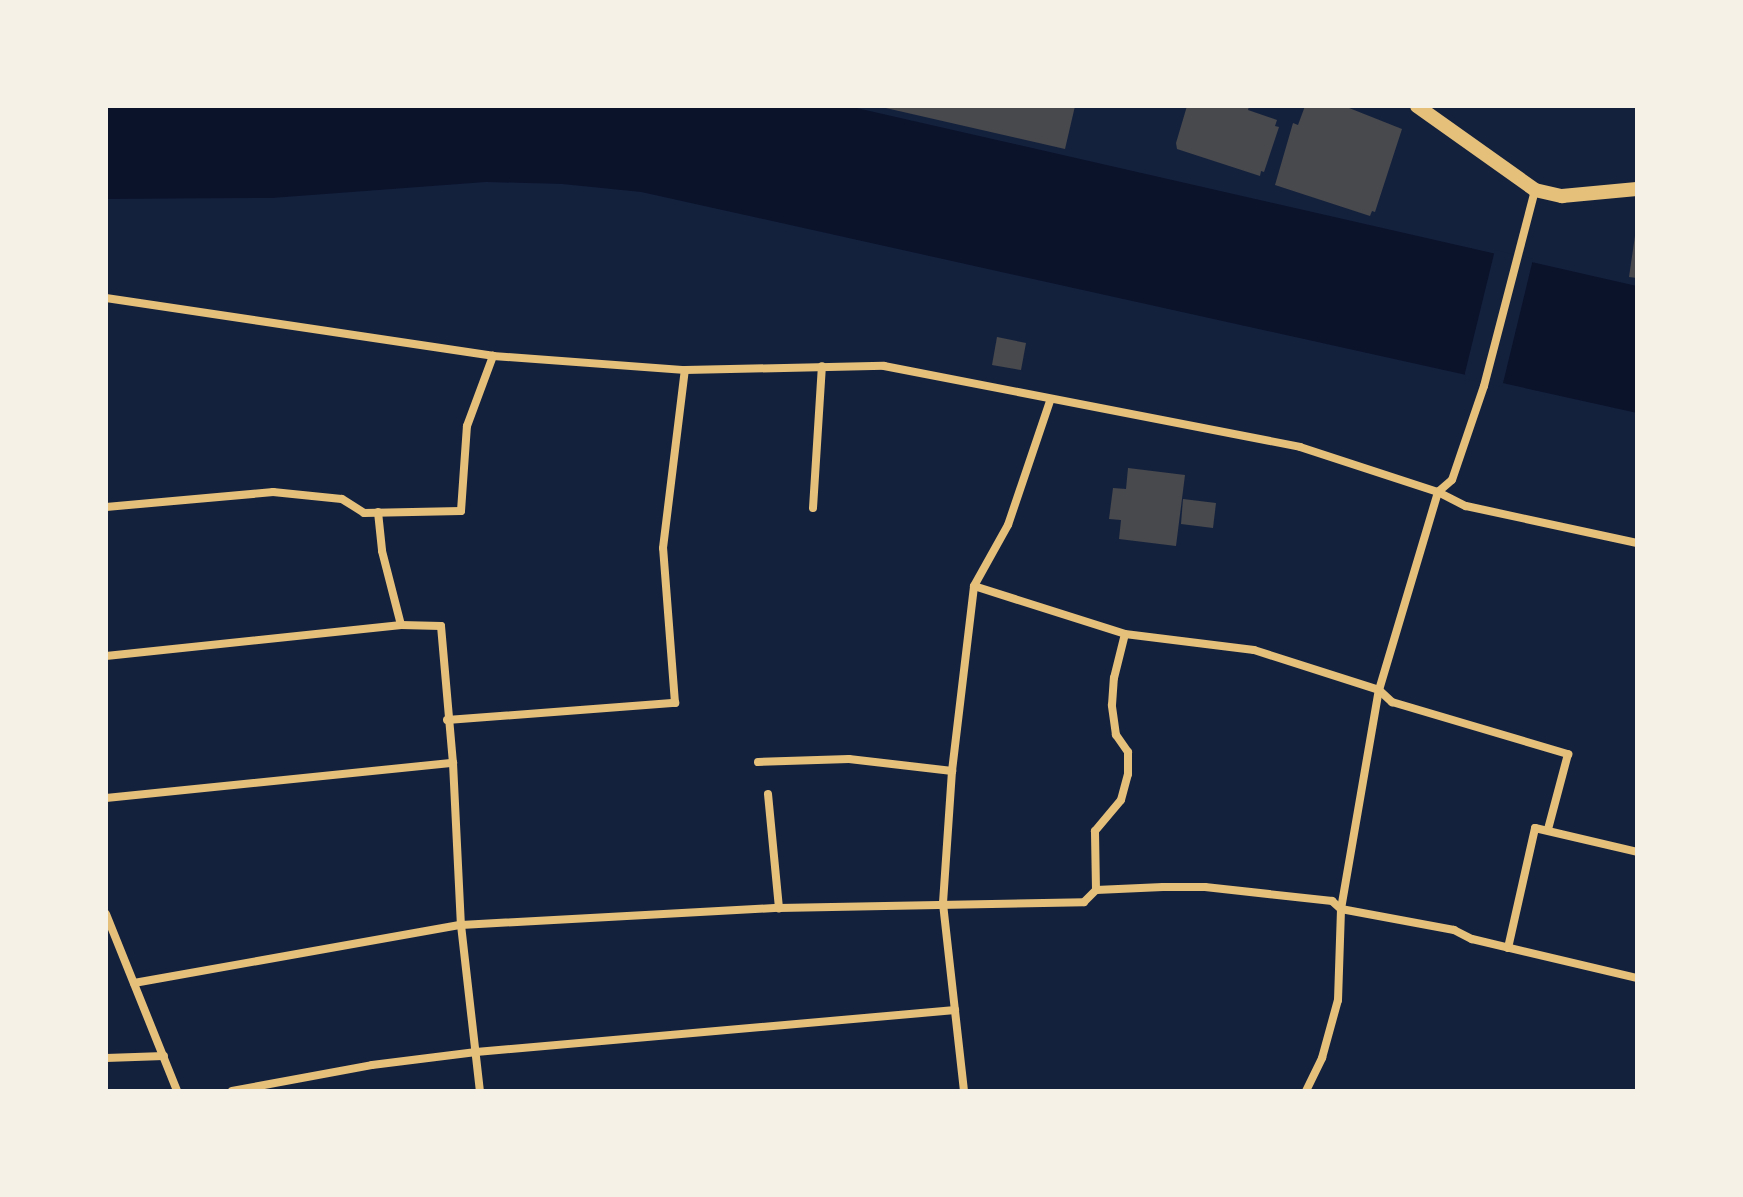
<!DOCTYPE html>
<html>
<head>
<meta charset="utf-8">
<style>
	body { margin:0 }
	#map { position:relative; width:1743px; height:1197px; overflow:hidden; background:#14213d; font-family:"DejaVu Sans",sans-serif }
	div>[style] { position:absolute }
	.water>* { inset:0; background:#0b132b }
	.pier>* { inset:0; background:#14213d }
	.building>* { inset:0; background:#48494c }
	.minor>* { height:8px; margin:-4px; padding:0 4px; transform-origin:4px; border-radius:4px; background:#e5c07b }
	.tertiary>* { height:14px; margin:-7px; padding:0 7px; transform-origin:7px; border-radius:7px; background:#e5c07b }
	span { translate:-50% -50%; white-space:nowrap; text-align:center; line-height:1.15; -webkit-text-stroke:6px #f6f1e7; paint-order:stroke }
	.frame { position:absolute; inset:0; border:108px solid #f6f1e7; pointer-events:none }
</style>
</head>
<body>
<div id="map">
	<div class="water">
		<div style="clip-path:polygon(106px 106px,848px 106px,1637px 286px,1637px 413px,641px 192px,562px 184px,486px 182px,272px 198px,106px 199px)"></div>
	</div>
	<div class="pier">
		<div style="clip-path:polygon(1495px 250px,1533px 259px,1502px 387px,1466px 379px,1465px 373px)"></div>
	</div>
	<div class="building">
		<div style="clip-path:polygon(877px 106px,1075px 106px,1065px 149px)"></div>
		<div style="clip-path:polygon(1187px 106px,1249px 106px,1248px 110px,1277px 120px,1275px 126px,1279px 127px,1264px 172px,1261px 171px,1260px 176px,1177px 149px,1176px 143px)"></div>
		<div style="clip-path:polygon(1305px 106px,1344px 106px,1402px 129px,1375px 212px,1372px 211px,1370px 216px,1275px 185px,1293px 123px,1298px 125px)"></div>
		<div style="clip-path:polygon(1635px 236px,1637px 236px,1637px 278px,1629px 277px)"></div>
		<div style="clip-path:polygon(997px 337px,1026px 343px,1021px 370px,992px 365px)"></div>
		<div style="clip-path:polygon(1128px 468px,1185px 475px,1176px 546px,1119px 539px,1121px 520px,1109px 519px,1113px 488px,1126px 489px)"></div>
		<div style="clip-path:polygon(1183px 499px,1216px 503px,1213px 528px,1181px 524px)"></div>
	</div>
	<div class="minor">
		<div style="left:106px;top:298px;width:391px;rotate:8.5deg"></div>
		<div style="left:493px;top:356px;width:193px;rotate:4.2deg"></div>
		<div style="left:685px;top:370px;width:199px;rotate:-1.2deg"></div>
		<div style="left:884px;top:366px;width:424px;rotate:11deg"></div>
		<div style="left:1300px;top:447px;width:145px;rotate:18.1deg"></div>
		<div style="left:1438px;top:492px;width:31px;rotate:27deg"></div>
		<div style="left:1466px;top:506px;width:175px;rotate:12.2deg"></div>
		<div style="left:106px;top:507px;width:168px;rotate:-5.1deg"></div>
		<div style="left:273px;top:492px;width:69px;rotate:5.8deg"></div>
		<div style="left:342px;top:499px;width:26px;rotate:32deg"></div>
		<div style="left:364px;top:513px;width:97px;rotate:-1.2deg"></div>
		<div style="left:461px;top:511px;width:85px;rotate:-86deg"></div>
		<div style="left:467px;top:426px;width:75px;rotate:-69.6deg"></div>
		<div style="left:813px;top:508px;width:142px;rotate:-86.4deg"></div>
		<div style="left:378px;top:512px;width:39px;rotate:84deg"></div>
		<div style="left:382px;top:551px;width:76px;rotate:75.6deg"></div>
		<div style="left:974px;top:586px;width:158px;rotate:17.6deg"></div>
		<div style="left:1125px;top:634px;width:130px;rotate:7.1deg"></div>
		<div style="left:1254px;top:650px;width:131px;rotate:17.7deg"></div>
		<div style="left:1379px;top:690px;width:18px;rotate:43deg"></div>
		<div style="left:1392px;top:702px;width:184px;rotate:16.5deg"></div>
		<div style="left:1568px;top:754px;width:78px;rotate:104.9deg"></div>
		<div style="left:106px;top:656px;width:297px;rotate:-6deg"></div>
		<div style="left:401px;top:625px;width:40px;rotate:1.4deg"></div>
		<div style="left:441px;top:626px;width:138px;rotate:85deg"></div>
		<div style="left:453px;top:763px;width:162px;rotate:87.2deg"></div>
		<div style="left:461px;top:925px;width:167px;rotate:83.5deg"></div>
		<div style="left:447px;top:720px;width:229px;rotate:-4.3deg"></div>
		<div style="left:675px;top:703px;width:155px;rotate:-94.4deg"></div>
		<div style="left:663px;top:548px;width:179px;rotate:-83deg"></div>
		<div style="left:758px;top:762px;width:91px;rotate:-1.9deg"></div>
		<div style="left:849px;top:759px;width:104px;rotate:6.6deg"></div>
		<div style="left:768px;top:794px;width:115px;rotate:84.5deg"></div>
		<div style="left:106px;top:798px;width:349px;rotate:-5.8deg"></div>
		<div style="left:1096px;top:890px;width:59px;rotate:-91deg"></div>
		<div style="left:1095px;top:831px;width:40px;rotate:-50deg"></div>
		<div style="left:1121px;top:800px;width:27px;rotate:-75deg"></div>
		<div style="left:1128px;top:774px;width:22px;rotate:-90deg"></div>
		<div style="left:1128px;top:752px;width:21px;rotate:-125deg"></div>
		<div style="left:1116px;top:735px;width:30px;rotate:-98deg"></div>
		<div style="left:1112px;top:705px;width:27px;rotate:-86deg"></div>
		<div style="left:1114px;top:678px;width:45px;rotate:-76deg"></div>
		<div style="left:106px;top:914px;width:191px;rotate:68.1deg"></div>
		<div style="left:1508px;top:948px;width:123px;rotate:-77.3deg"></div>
		<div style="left:1535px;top:828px;width:105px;rotate:13.2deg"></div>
		<div style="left:134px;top:983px;width:332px;rotate:-10.1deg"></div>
		<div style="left:461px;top:925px;width:318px;rotate:-3.1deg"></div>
		<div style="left:779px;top:908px;width:305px;rotate:-1.1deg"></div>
		<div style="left:1084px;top:902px;width:17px;rotate:-45deg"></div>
		<div style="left:1096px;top:890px;width:67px;rotate:-2.6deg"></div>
		<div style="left:1163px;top:887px;width:42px"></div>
		<div style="left:1205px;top:887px;width:128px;rotate:6.3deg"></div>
		<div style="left:1332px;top:901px;width:12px;rotate:42deg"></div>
		<div style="left:1341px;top:909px;width:115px;rotate:10.5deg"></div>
		<div style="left:1454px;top:930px;width:20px;rotate:27deg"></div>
		<div style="left:1472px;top:939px;width:170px;rotate:13.3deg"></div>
		<div style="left:106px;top:1058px;width:58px;rotate:-2deg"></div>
		<div style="left:232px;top:1091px;width:142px;rotate:-10.5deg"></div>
		<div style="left:372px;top:1065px;width:105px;rotate:-7.1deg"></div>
		<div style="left:476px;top:1052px;width:481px;rotate:-5deg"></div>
		<div style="left:964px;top:1091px;width:189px;rotate:-96.4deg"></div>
		<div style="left:943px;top:903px;width:132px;rotate:-86.1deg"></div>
		<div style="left:952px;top:771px;width:186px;rotate:-83.2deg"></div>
		<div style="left:974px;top:586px;width:70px;rotate:-60.9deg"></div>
		<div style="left:1008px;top:525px;width:131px;rotate:-71.3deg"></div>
		<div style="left:1306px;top:1091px;width:37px;rotate:-64deg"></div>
		<div style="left:1322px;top:1058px;width:60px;rotate:-74.6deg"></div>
		<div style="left:1338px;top:1000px;width:91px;rotate:-88.1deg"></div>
		<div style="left:1341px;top:909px;width:222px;rotate:-80.2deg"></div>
		<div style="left:1379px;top:690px;width:207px;rotate:-73.4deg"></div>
		<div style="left:1438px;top:492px;width:18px;rotate:-41deg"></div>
		<div style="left:1452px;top:480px;width:99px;rotate:-71.2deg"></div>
		<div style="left:1484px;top:386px;width:203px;rotate:-75.4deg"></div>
	</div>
	<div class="tertiary">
		<div style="left:1417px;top:106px;width:145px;rotate:35.4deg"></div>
		<div style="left:1535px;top:190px;width:28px;rotate:13deg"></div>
		<div style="left:1562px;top:196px;width:75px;rotate:-5.3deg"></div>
	</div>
	<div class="frame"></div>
</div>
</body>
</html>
